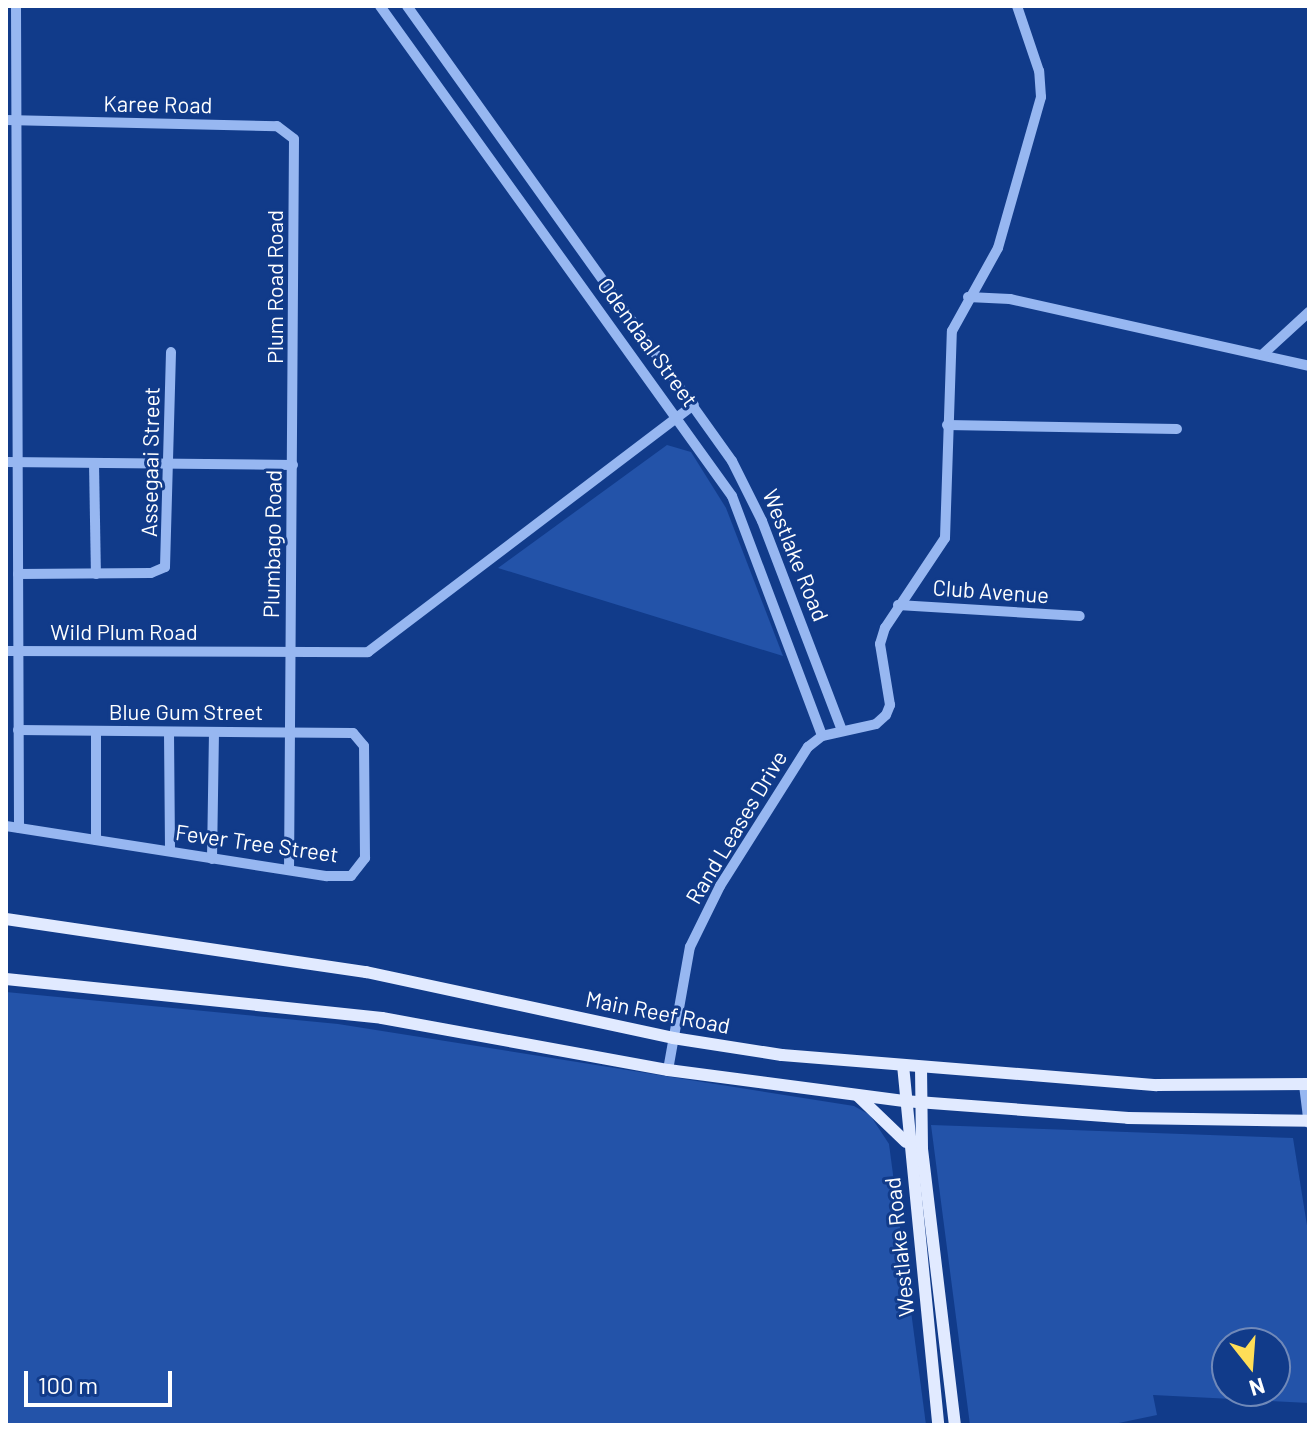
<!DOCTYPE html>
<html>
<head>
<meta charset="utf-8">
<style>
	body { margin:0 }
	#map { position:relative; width:1315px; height:1431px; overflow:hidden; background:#113b8a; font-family:Barlow,sans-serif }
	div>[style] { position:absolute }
	.green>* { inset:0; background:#2353a9 }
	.minor>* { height:10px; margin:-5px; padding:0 5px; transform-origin:5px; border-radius:5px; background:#97b7f1 }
	.major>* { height:12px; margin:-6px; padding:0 6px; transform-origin:6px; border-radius:6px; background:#e1eaff }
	span { translate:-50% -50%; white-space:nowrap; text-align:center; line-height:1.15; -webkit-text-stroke:6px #113b8a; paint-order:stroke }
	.street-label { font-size:22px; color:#fff }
	.frame { position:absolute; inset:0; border:8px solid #fff; pointer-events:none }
	.north { position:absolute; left:1211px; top:1327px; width:80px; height:80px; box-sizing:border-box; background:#113b8a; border:2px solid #7089b9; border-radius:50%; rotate:163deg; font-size:22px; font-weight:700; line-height:32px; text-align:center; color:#fff }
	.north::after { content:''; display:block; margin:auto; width:28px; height:36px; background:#ffde57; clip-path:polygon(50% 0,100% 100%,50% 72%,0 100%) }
	.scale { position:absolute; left:24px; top:1371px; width:148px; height:36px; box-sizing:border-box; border:4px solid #fff; border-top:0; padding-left:10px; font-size:24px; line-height:28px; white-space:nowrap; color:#fff; -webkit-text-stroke:6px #113b8a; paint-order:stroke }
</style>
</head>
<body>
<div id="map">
	<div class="green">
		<div style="clip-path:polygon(667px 445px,691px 452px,726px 508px,783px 656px,498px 568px)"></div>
		<div style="clip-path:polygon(6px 992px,338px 1024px,854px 1106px,870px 1115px,889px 1144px,926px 1425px,6px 1425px)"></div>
		<div style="clip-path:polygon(evenodd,931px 1125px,1293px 1138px,1309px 1238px,1309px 1403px,1153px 1395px,1157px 1415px,1109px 1425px,970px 1425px,931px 1125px,1227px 1343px,1275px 1343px,1275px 1391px,1227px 1391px,1227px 1343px)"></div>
	</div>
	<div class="minor">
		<div style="left:16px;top:6px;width:822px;rotate:89.79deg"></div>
		<div style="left:380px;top:6px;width:603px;rotate:54.31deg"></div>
		<div style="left:732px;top:496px;width:256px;rotate:69.4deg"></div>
		<div style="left:407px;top:6px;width:559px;rotate:54.46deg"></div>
		<div style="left:732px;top:461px;width:67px;rotate:63.4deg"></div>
		<div style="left:762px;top:521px;width:224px;rotate:69.1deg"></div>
		<div style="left:6px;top:120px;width:271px;rotate:1.3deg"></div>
		<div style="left:277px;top:126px;width:21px;rotate:37deg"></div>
		<div style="left:294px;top:139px;width:731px;rotate:90.39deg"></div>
		<div style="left:968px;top:297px;width:42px;rotate:2.7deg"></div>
		<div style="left:1010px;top:299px;width:306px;rotate:12.6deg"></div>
		<div style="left:1262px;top:355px;width:64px;rotate:-42.5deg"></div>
		<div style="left:947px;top:425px;width:230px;rotate:1deg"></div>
		<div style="left:6px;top:462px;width:287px;rotate:0.6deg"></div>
		<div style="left:94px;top:463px;width:111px;rotate:89deg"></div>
		<div style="left:18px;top:574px;width:133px;rotate:-0.4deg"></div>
		<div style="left:151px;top:573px;width:15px;rotate:-23deg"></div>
		<div style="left:165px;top:567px;width:215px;rotate:-88.4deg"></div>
		<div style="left:898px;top:605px;width:182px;rotate:3.5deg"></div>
		<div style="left:6px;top:651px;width:362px;rotate:0.2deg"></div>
		<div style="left:368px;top:652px;width:409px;rotate:-37.2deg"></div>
		<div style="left:169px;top:733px;width:118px;rotate:89.5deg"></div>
		<div style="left:6px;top:826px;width:325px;rotate:8.9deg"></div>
		<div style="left:327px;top:876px;width:24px"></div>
		<div style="left:351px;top:876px;width:23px;rotate:-52deg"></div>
		<div style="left:365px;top:858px;width:112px;rotate:-90.5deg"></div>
		<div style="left:364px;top:746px;width:17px;rotate:-130deg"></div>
		<div style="left:353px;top:733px;width:335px;rotate:-179.5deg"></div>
		<div style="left:96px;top:840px;width:108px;rotate:-90deg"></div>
		<div style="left:212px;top:859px;width:125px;rotate:-89.1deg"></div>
		<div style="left:668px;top:1070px;width:125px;rotate:-79.9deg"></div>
		<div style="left:690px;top:947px;width:68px;rotate:-63.8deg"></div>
		<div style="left:720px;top:886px;width:165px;rotate:-57.7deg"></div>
		<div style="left:808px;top:747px;width:18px;rotate:-38deg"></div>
		<div style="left:822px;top:736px;width:55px;rotate:-12.5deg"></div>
		<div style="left:876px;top:724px;width:13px;rotate:-42deg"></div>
		<div style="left:886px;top:715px;width:11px;rotate:-68deg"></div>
		<div style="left:890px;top:705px;width:62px;rotate:-99.3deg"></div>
		<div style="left:880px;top:644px;width:17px;rotate:-73deg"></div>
		<div style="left:885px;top:628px;width:108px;rotate:-56.3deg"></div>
		<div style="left:945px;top:538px;width:207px;rotate:-88.1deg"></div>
		<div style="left:952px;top:331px;width:95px;rotate:-61deg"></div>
		<div style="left:998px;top:248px;width:157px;rotate:-74.1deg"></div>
		<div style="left:1041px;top:97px;width:26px;rotate:-94deg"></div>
		<div style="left:1039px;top:71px;width:69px;rotate:-108.7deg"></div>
		<div style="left:1304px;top:1085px;width:38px;rotate:83deg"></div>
	</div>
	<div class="major">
		<div style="left:6px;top:919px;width:364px;rotate:8.4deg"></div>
		<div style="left:366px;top:972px;width:314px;rotate:12.1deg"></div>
		<div style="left:673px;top:1038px;width:110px;rotate:8.9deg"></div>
		<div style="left:782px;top:1055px;width:376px;rotate:4.6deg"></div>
		<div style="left:1157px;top:1085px;width:152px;rotate:-0.4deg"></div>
		<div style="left:6px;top:979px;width:378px;rotate:5.9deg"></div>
		<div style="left:382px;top:1018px;width:291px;rotate:10.3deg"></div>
		<div style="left:668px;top:1070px;width:238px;rotate:7.5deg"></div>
		<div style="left:904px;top:1101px;width:225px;rotate:4.3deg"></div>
		<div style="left:1128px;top:1118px;width:181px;rotate:0.9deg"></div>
		<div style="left:903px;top:1065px;width:362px;rotate:84.4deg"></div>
		<div style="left:921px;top:1067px;width:82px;rotate:89.3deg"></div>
		<div style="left:922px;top:1149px;width:278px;rotate:83.2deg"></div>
		<div style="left:859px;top:1097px;width:65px;rotate:43.8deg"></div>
	</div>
	<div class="street-label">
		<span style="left:158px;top:104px;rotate:1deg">Karee Road</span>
		<span style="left:275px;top:287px;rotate:-90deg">Plum Road Road</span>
		<span style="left:648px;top:342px;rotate:54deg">Odendaal Street</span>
		<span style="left:150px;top:462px;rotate:-89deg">Assegaai Street</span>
		<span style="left:272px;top:544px;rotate:-89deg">Plumbago Road</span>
		<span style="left:796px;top:555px;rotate:68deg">Westlake Road</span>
		<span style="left:991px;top:591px;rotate:4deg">Club Avenue</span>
		<span style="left:124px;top:632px">Wild Plum Road</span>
		<span style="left:186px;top:712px">Blue Gum Street</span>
		<span style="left:736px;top:827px;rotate:-59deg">Rand Leases Drive</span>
		<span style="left:257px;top:843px;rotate:8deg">Fever Tree Street</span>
		<span style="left:658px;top:1012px;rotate:11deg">Main Reef Road</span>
		<span style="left:899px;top:1247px;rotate:-96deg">Westlake Road</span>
	</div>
	<div class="frame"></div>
	<div class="north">N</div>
	<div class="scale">100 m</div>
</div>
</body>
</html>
